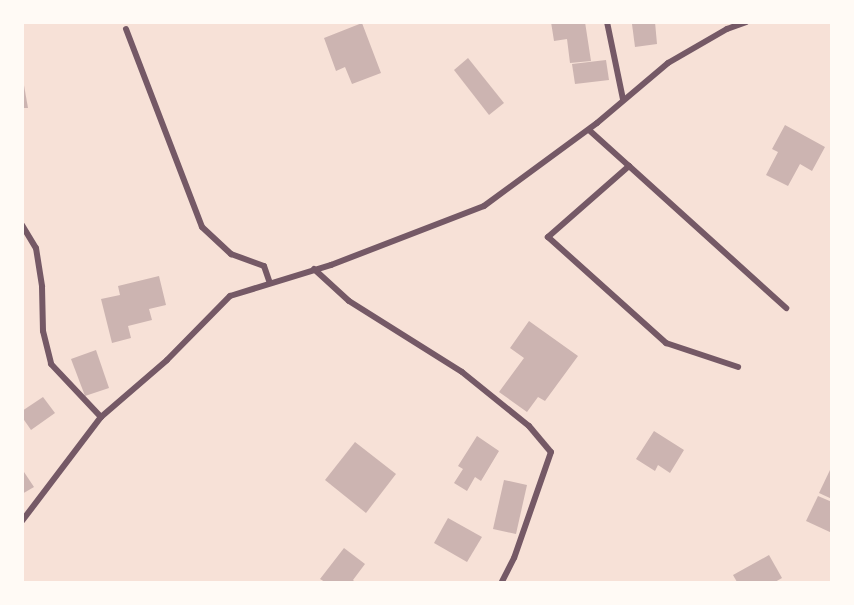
<!DOCTYPE html>
<html>
<head>
<meta charset="utf-8">
<style>
	body { margin:0 }
	#map { position:relative; width:854px; height:605px; overflow:hidden; background:#f7e1d7; font-family:Literata,serif }
	div>[style] { position:absolute }
	.building>* { inset:0; background:#ccb4b1 }
	.minor>* { height:6px; margin:-3px; padding:0 3px; transform-origin:3px; border-radius:3px; background:#755966 }
	span { translate:-50% -50%; white-space:nowrap; text-align:center; line-height:1.15; -webkit-text-stroke:5px #fffaf5; paint-order:stroke }
	.frame { position:absolute; inset:0; border:24px solid #fffaf5; pointer-events:none }
</style>
</head>
<body>
<div id="map">
	<div class="building">
		<div style="clip-path:polygon(551px 22px,585px 22px,591px 61px,570px 63px,567px 39px,554px 41px)"></div>
		<div style="clip-path:polygon(655px 22px,657px 44px,635px 47px,632px 24px)"></div>
		<div style="clip-path:polygon(362px 23px,381px 73px,352px 84px,345px 67px,336px 71px,324px 38px)"></div>
		<div style="clip-path:polygon(468px 58px,504px 103px,489px 115px,454px 70px)"></div>
		<div style="clip-path:polygon(606px 60px,609px 80px,575px 84px,572px 64px)"></div>
		<div style="clip-path:polygon(22px 74px,28px 108px,22px 108px)"></div>
		<div style="clip-path:polygon(785px 125px,825px 147px,812px 171px,800px 164px,788px 186px,766px 175px,778px 152px,772px 149px)"></div>
		<div style="clip-path:polygon(159px 276px,166px 305px,149px 309px,152px 320px,128px 326px,131px 338px,112px 343px,101px 299px,120px 295px,118px 286px)"></div>
		<div style="clip-path:polygon(529px 321px,578px 356px,545px 401px,538px 397px,527px 412px,499px 392px,524px 358px,510px 348px)"></div>
		<div style="clip-path:polygon(96px 350px,109px 388px,85px 396px,71px 359px)"></div>
		<div style="clip-path:polygon(43px 397px,55px 413px,31px 430px,22px 417px,22px 411px)"></div>
		<div style="clip-path:polygon(654px 431px,684px 450px,670px 473px,658px 465px,655px 471px,636px 459px)"></div>
		<div style="clip-path:polygon(477px 436px,499px 451px,481px 481px,475px 477px,467px 491px,454px 483px,463px 469px,458px 466px)"></div>
		<div style="clip-path:polygon(355px 442px,396px 474px,366px 513px,325px 480px)"></div>
		<div style="clip-path:polygon(22px 469px,34px 487px,22px 494px)"></div>
		<div style="clip-path:polygon(830px 470px,832px 470px,832px 499px,819px 493px)"></div>
		<div style="clip-path:polygon(504px 480px,527px 485px,516px 534px,493px 529px)"></div>
		<div style="clip-path:polygon(818px 496px,832px 502px,832px 533px,806px 521px)"></div>
		<div style="clip-path:polygon(448px 518px,482px 537px,467px 562px,434px 543px)"></div>
		<div style="clip-path:polygon(344px 548px,365px 564px,353px 580px,355px 582px,325px 582px,320px 579px)"></div>
		<div style="clip-path:polygon(769px 555px,782px 578px,775px 582px,737px 582px,733px 575px)"></div>
	</div>
	<div class="minor">
		<div style="left:607px;top:22px;width:79px;rotate:78.3deg"></div>
		<div style="left:126px;top:29px;width:212px;rotate:69deg"></div>
		<div style="left:202px;top:227px;width:40px;rotate:43deg"></div>
		<div style="left:231px;top:254px;width:35px;rotate:20deg"></div>
		<div style="left:264px;top:266px;width:18px;rotate:71deg"></div>
		<div style="left:589px;top:130px;width:54px;rotate:42deg"></div>
		<div style="left:629px;top:166px;width:108px;rotate:138.8deg"></div>
		<div style="left:548px;top:237px;width:159px;rotate:41.9deg"></div>
		<div style="left:666px;top:343px;width:76px;rotate:18.4deg"></div>
		<div style="left:629px;top:166px;width:212px;rotate:42.1deg"></div>
		<div style="left:22px;top:225px;width:27px;rotate:59deg"></div>
		<div style="left:36px;top:248px;width:39px;rotate:81deg"></div>
		<div style="left:42px;top:287px;width:44px;rotate:88.7deg"></div>
		<div style="left:43px;top:331px;width:34px;rotate:76deg"></div>
		<div style="left:51px;top:364px;width:73px;rotate:46.7deg"></div>
		<div style="left:314px;top:269px;width:47px;rotate:42.4deg"></div>
		<div style="left:349px;top:301px;width:133px;rotate:32.1deg"></div>
		<div style="left:462px;top:372px;width:86px;rotate:38.9deg"></div>
		<div style="left:529px;top:426px;width:34px;rotate:50deg"></div>
		<div style="left:551px;top:452px;width:112px;rotate:109.2deg"></div>
		<div style="left:514px;top:558px;width:27px;rotate:117deg"></div>
		<div style="left:22px;top:521px;width:131px;rotate:-52.8deg"></div>
		<div style="left:101px;top:417px;width:87px;rotate:-40.8deg"></div>
		<div style="left:167px;top:360px;width:90px;rotate:-45.5deg"></div>
		<div style="left:230px;top:296px;width:106px;rotate:-17.1deg"></div>
		<div style="left:331px;top:265px;width:164px;rotate:-21.1deg"></div>
		<div style="left:484px;top:206px;width:140px;rotate:-36.3deg"></div>
		<div style="left:597px;top:123px;width:93px;rotate:-40.2deg"></div>
		<div style="left:668px;top:63px;width:68px;rotate:-30deg"></div>
		<div style="left:727px;top:29px;width:20px;rotate:-20deg"></div>
	</div>
	<div class="frame"></div>
</div>
</body>
</html>
